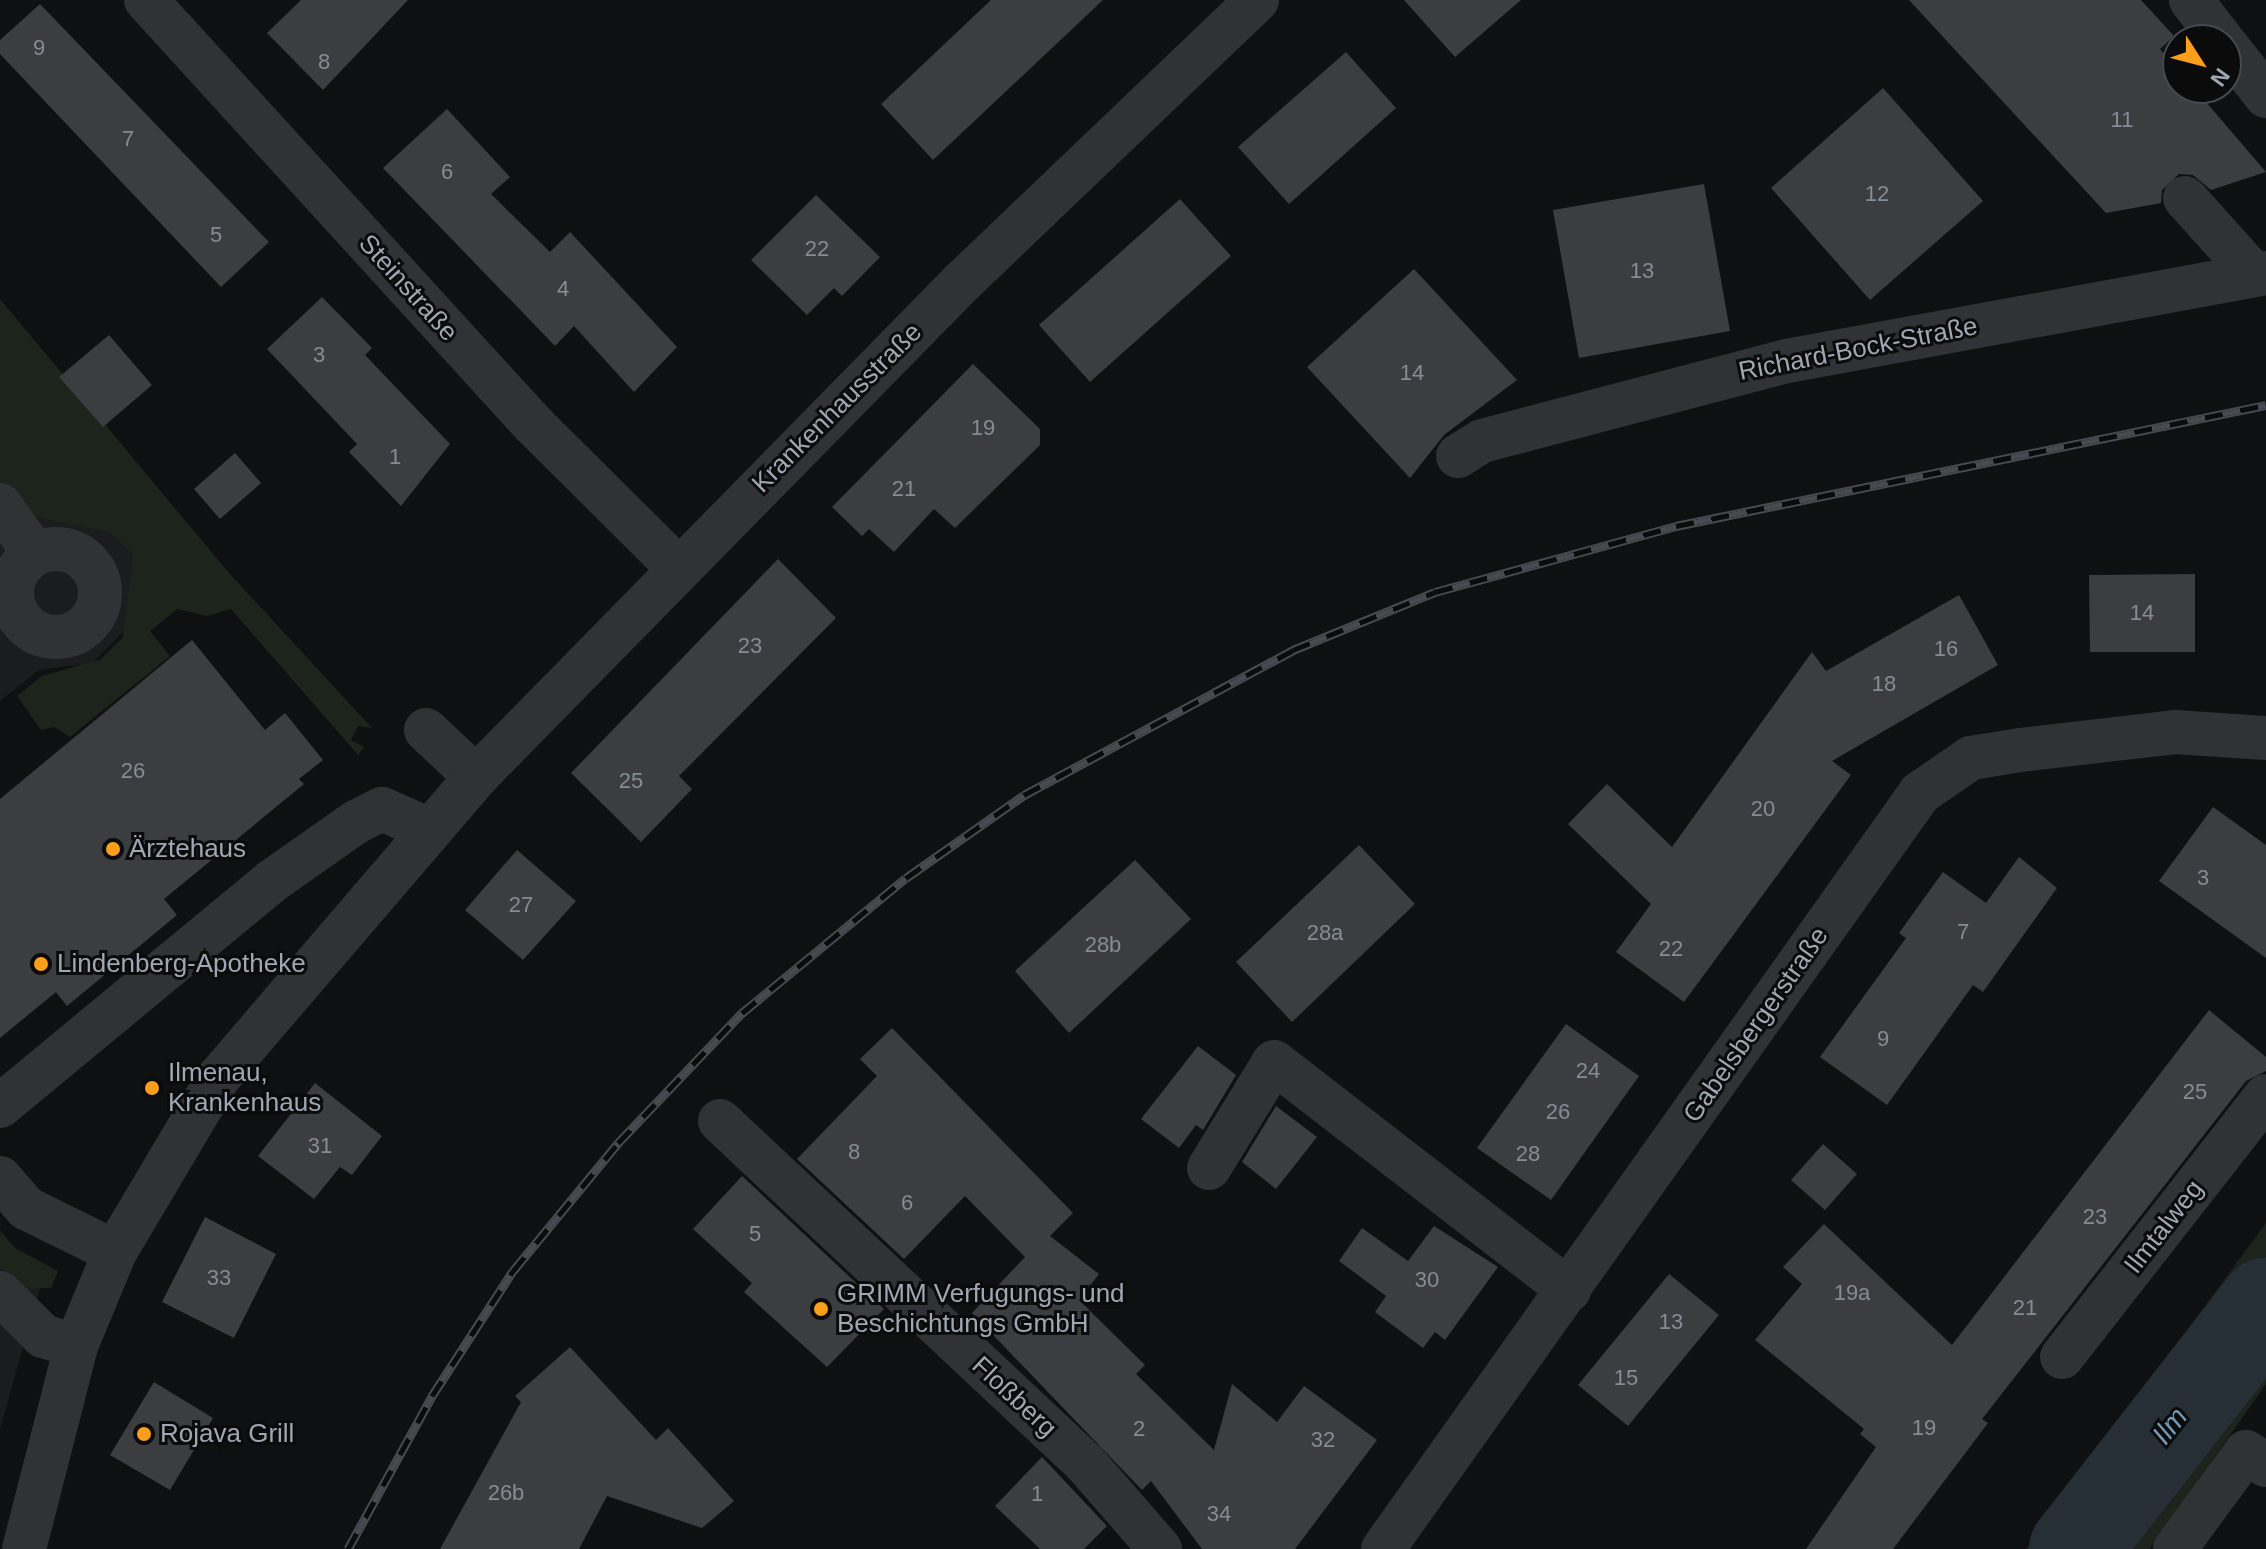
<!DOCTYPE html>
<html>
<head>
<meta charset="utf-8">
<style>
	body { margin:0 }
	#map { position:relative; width:2266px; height:1549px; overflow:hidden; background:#0f1011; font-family:Helvetica,sans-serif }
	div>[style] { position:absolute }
	.built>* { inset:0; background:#1b1c1e }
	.green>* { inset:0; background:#1c241c }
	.river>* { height:92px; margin:-46px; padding:0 46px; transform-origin:46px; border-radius:46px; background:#252f35 }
	.building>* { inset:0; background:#3b3d41 }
	.minor>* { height:44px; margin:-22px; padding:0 22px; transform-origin:22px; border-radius:22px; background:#303236 }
	.minor>.ring { margin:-22px; padding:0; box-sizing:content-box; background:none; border:44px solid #303236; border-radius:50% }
	.rail>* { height:9px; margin-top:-4.5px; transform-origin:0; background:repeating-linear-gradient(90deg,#0b0b0c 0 18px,#474a4f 0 36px); box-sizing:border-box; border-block:2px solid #474a4f }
	.dots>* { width:22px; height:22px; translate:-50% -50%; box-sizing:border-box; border:4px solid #0b0b0c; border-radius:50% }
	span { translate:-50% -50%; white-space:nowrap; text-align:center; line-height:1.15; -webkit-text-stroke:6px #0b0b0c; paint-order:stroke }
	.number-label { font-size:22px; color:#868c96 }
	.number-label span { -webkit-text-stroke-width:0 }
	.street-label { font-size:26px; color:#9fa7b3 }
	.poi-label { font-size:26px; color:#9fa7b3 }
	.left { translate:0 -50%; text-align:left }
	.water-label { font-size:28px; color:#739ab2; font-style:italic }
	.north { position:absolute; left:2162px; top:24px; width:80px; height:80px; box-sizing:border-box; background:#0b0b0c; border:2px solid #46494f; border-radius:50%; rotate:126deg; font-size:22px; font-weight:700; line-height:32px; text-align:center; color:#9fa7b3 }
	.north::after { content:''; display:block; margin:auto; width:28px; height:36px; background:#fe9e1a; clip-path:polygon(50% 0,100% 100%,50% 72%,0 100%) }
</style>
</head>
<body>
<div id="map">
	<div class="built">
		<div style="clip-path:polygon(0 330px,185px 547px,146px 610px,92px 663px,39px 670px,0 701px)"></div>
		<div style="clip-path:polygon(0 1246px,40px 1288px,0 1429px)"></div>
	</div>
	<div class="green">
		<div style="clip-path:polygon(0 299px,230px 574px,372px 728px,358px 726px,351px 740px,364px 747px,358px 755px,231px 609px,207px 616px,177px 609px,150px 631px,170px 656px,70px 737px,54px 727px,41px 730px,17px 696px,42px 676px,101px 659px,123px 637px,133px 554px,109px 532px,26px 515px,0 485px)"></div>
		<div style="clip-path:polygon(2266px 1223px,2266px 1384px,2150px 1549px,2026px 1549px)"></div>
		<div style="clip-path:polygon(0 1230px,15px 1248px,58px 1271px,51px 1288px,28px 1289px,0 1268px)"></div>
	</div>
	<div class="river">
		<div style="left:2075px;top:1549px;width:311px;rotate:-52.1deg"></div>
	</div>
	<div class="building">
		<div style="clip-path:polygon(301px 0,408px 0,323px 90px,267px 33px)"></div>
		<div style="clip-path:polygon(991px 0,1103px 0,933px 160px,881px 104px)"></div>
		<div style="clip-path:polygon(1404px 0,1521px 0,1455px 57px)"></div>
		<div style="clip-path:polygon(1909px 0,2141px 0,2174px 36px,2160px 49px,2178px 70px,2178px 88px,2194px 88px,2266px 172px,2211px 190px,2193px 175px,2179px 174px,2162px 190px,2161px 203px,2106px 213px)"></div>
		<div style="clip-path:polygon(40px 4px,269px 242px,221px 287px,0 54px,0 40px)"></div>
		<div style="clip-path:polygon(1346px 52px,1396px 108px,1289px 204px,1238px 147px)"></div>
		<div style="clip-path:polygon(1883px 88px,1983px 201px,1870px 300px,1771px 188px)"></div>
		<div style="clip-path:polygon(447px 109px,510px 177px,491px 194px,550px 252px,570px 232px,677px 347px,634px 392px,574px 326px,555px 346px,383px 168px)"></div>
		<div style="clip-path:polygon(1704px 184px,1730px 331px,1579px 358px,1553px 210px)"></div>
		<div style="clip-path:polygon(816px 195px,880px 257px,842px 296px,834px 288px,807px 315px,751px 260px)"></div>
		<div style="clip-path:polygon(1180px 199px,1231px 256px,1090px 382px,1039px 325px)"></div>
		<div style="clip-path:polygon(1414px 269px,1517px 380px,1444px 435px,1410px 478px,1307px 367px)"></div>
		<div style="clip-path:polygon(322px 297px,372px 348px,365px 355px,450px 444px,401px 506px,349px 452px,357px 444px,267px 349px)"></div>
		<div style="clip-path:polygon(109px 335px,152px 385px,103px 427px,59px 377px)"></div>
		<div style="clip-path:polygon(973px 364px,1040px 429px,1040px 445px,955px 528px,934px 509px,894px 552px,869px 529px,862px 536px,832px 507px)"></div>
		<div style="clip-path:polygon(235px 453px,261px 483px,220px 519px,194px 489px)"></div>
		<div style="clip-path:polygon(778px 559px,836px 618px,679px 776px,692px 789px,641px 842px,571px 773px)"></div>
		<div style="clip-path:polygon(2195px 574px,2195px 652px,2090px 652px,2089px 575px)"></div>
		<div style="clip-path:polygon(1959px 595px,1998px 665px,1832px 761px,1851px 775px,1684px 1002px,1616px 952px,1651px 904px,1568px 824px,1607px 784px,1672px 847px,1812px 652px,1826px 671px)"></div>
		<div style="clip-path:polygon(192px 640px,265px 730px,285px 713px,323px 760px,299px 779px,304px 784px,164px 899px,177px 915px,67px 1006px,56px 992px,0 1038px,0 799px)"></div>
		<div style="clip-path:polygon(2213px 807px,2266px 845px,2266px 958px,2159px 881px)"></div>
		<div style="clip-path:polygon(1359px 845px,1415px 904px,1292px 1022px,1236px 962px)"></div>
		<div style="clip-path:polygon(517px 850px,576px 901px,523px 960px,465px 910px)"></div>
		<div style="clip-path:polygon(2019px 857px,2057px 888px,1983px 992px,1973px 985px,1887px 1105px,1820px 1057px,1906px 938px,1899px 933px,1943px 872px,1986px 903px)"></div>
		<div style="clip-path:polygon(1135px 860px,1191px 919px,1069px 1033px,1015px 971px)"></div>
		<div style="clip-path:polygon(2209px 1010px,2266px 1057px,2266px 1071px,2246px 1081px,1982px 1419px,1988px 1423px,1893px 1549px,1806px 1549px,1876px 1447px,1860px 1434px,1864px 1429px,1755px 1340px,1802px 1284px,1783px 1267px,1824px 1224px,1952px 1345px)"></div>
		<div style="clip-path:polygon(1566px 1024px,1639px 1076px,1551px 1200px,1477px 1148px)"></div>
		<div style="clip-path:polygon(892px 1028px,1073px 1213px,1050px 1236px,1099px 1274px,1079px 1300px,1145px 1365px,1136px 1374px,1214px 1450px,1232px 1384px,1277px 1422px,1304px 1386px,1377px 1440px,1295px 1549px,1202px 1549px,1151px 1481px,1142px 1490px,972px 1313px,1025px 1257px,965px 1196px,904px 1259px,797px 1159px,877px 1076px,860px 1059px)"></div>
		<div style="clip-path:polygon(1198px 1046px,1236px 1075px,1203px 1130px,1196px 1125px,1179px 1148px,1141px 1119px)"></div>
		<div style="clip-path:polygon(315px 1083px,382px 1136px,352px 1175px,340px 1167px,314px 1199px,258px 1156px)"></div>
		<div style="clip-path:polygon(1276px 1106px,1317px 1137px,1276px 1189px,1242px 1162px)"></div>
		<div style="clip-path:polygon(1823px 1144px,1857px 1174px,1825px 1210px,1791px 1180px)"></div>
		<div style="clip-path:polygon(742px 1176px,884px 1309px,827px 1367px,744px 1292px,752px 1283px,693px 1229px)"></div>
		<div style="clip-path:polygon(205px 1217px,276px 1254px,234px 1338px,162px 1302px)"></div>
		<div style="clip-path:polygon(1434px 1226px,1498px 1267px,1445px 1340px,1435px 1332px,1423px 1348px,1375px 1312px,1386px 1296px,1339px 1261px,1362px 1228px,1408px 1261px)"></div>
		<div style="clip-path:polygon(1669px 1274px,1719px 1315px,1628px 1426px,1578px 1385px)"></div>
		<div style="clip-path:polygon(570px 1347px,656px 1440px,668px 1428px,734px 1501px,702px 1528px,607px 1496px,579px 1549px,440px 1549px,521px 1402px,515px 1396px)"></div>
		<div style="clip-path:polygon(154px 1382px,213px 1418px,170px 1490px,110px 1455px)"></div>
		<div style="clip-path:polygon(1042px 1457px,1107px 1526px,1084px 1549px,1040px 1549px,995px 1506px)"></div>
	</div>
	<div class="minor">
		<div style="left:146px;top:0;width:575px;rotate:47.61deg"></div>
		<div style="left:534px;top:425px;width:203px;rotate:44.8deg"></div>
		<div style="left:2191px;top:0;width:51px;rotate:52.2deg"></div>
		<div style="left:2226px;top:45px;width:65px;rotate:51.9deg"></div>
		<div style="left:2185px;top:198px;width:103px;rotate:48.1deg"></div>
		<div style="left:1458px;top:456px;width:28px;rotate:-32deg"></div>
		<div style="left:1482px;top:441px;width:315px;rotate:-14.7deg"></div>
		<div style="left:1787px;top:361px;width:487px;rotate:-10.4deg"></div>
		<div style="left:0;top:505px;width:60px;rotate:54.5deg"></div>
		<div class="ring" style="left:12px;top:549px;width:44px;height:44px"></div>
		<div style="left:426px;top:730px;width:69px;rotate:43.2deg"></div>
		<div style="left:0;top:1106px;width:353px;rotate:-39.6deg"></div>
		<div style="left:272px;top:881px;width:103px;rotate:-35.1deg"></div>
		<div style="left:356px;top:822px;width:29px;rotate:-27deg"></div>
		<div style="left:382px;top:809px;width:52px;rotate:23.6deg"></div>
		<div style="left:720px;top:1121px;width:502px;rotate:43.14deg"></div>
		<div style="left:1086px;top:1464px;width:113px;rotate:49deg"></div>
		<div style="left:1209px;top:1168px;width:124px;rotate:-58.5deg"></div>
		<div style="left:1274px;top:1062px;width:373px;rotate:37.7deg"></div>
		<div style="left:0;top:1178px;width:40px;rotate:49deg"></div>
		<div style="left:26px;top:1208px;width:99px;rotate:26.3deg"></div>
		<div style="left:0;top:1293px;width:61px;rotate:45deg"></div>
		<div style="left:43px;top:1336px;width:34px;rotate:17deg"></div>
		<div style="left:2062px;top:1357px;width:331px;rotate:-52deg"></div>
		<div style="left:24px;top:1549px;width:210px;rotate:-75.6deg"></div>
		<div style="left:76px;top:1346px;width:102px;rotate:-67.5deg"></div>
		<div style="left:115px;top:1252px;width:204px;rotate:-59.3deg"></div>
		<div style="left:219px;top:1077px;width:395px;rotate:-49.4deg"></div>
		<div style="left:476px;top:777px;width:694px;rotate:-45.53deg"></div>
		<div style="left:962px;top:282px;width:408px;rotate:-43.7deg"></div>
		<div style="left:1383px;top:1549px;width:927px;rotate:-54.61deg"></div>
		<div style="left:1920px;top:793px;width:62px;rotate:-34.5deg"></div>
		<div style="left:1971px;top:758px;width:50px;rotate:-9.3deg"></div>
		<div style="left:2020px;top:750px;width:156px;rotate:-6.6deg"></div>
		<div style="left:2175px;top:732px;width:91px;rotate:3.8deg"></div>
		<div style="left:2175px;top:1549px;width:120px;rotate:-53.8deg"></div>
		<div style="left:2246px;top:1452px;width:24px;rotate:33deg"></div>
	</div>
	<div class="rail">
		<div style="left:348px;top:1549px;width:175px;rotate:-61.2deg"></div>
		<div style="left:432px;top:1396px;width:149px;rotate:-57.1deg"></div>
		<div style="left:513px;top:1271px;width:166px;rotate:-50.6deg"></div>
		<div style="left:618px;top:1143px;width:180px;rotate:-46.4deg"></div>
		<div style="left:742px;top:1013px;width:212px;rotate:-39.5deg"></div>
		<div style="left:906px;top:878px;width:144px;rotate:-35.1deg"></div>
		<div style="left:1024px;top:795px;width:306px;rotate:-28.3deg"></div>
		<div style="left:1293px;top:650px;width:153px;rotate:-22.2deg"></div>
		<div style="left:1435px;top:592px;width:250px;rotate:-15.3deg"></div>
		<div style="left:1676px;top:526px;width:602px;rotate:-11.59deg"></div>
	</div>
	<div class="dots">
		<div style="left:113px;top:849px;background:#fe9e1a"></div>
		<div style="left:41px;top:964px;background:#fe9e1a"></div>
		<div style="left:152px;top:1088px;background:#fe9e1a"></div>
		<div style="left:821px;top:1309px;background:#fe9e1a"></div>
		<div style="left:144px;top:1434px;background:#fe9e1a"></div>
	</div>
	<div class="number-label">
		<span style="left:39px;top:48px">9</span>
		<span style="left:324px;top:62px">8</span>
		<span style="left:2122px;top:120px">11</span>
		<span style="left:128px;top:139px">7</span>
		<span style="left:447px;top:172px">6</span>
		<span style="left:1877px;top:194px">12</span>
		<span style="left:216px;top:235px">5</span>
		<span style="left:817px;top:249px">22</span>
		<span style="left:1642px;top:271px">13</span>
		<span style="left:563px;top:289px">4</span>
		<span style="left:319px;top:355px">3</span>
		<span style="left:1412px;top:373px">14</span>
		<span style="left:983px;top:428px">19</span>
		<span style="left:395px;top:457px">1</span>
		<span style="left:904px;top:489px">21</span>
		<span style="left:2142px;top:613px">14</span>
		<span style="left:750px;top:646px">23</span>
		<span style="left:1946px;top:649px">16</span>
		<span style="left:1884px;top:684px">18</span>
		<span style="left:133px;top:771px">26</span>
		<span style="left:631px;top:781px">25</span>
		<span style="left:1763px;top:809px">20</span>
		<span style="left:2203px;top:878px">3</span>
		<span style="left:521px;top:905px">27</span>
		<span style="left:1963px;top:932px">7</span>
		<span style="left:1325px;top:933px">28a</span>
		<span style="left:1103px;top:945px">28b</span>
		<span style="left:1671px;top:949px">22</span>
		<span style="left:1883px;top:1039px">9</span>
		<span style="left:1588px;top:1071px">24</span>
		<span style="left:2195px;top:1092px">25</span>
		<span style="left:1558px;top:1112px">26</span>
		<span style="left:320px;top:1146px">31</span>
		<span style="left:854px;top:1152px">8</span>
		<span style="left:1528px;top:1154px">28</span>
		<span style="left:907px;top:1203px">6</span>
		<span style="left:2095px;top:1217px">23</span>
		<span style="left:755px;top:1234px">5</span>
		<span style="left:219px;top:1278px">33</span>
		<span style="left:1427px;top:1280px">30</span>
		<span style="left:1852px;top:1293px">19a</span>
		<span style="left:2025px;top:1308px">21</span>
		<span style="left:1671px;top:1322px">13</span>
		<span style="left:1626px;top:1378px">15</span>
		<span style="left:1924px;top:1428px">19</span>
		<span style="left:1139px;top:1429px">2</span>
		<span style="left:1323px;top:1440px">32</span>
		<span style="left:506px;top:1493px">26b</span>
		<span style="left:1037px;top:1494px">1</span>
		<span style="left:1219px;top:1514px">34</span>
	</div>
	<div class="street-label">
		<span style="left:408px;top:288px;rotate:48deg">Steinstraße</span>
		<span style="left:1858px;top:349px;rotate:-11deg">Richard-Bock-Straße</span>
		<span style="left:837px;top:408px;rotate:-45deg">Krankenhausstraße</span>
		<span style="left:1756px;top:1025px;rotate:-55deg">Gabelsbergerstraße</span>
		<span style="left:2164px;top:1227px;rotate:-52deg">Ilmtalweg</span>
		<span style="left:1014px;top:1397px;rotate:43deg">Floßberg</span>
	</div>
	<div class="poi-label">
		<span class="left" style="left:129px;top:849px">Ärztehaus</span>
		<span class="left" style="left:57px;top:964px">Lindenberg-Apotheke</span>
		<span class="left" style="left:168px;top:1088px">Ilmenau,<br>Krankenhaus</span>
		<span class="left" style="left:837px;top:1309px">GRIMM Verfugungs- und<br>Beschichtungs GmbH</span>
		<span class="left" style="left:160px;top:1434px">Rojava Grill</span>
	</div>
	<div class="water-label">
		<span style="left:2170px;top:1426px;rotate:-52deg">Ilm</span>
	</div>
	<div class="north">N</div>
</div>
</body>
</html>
